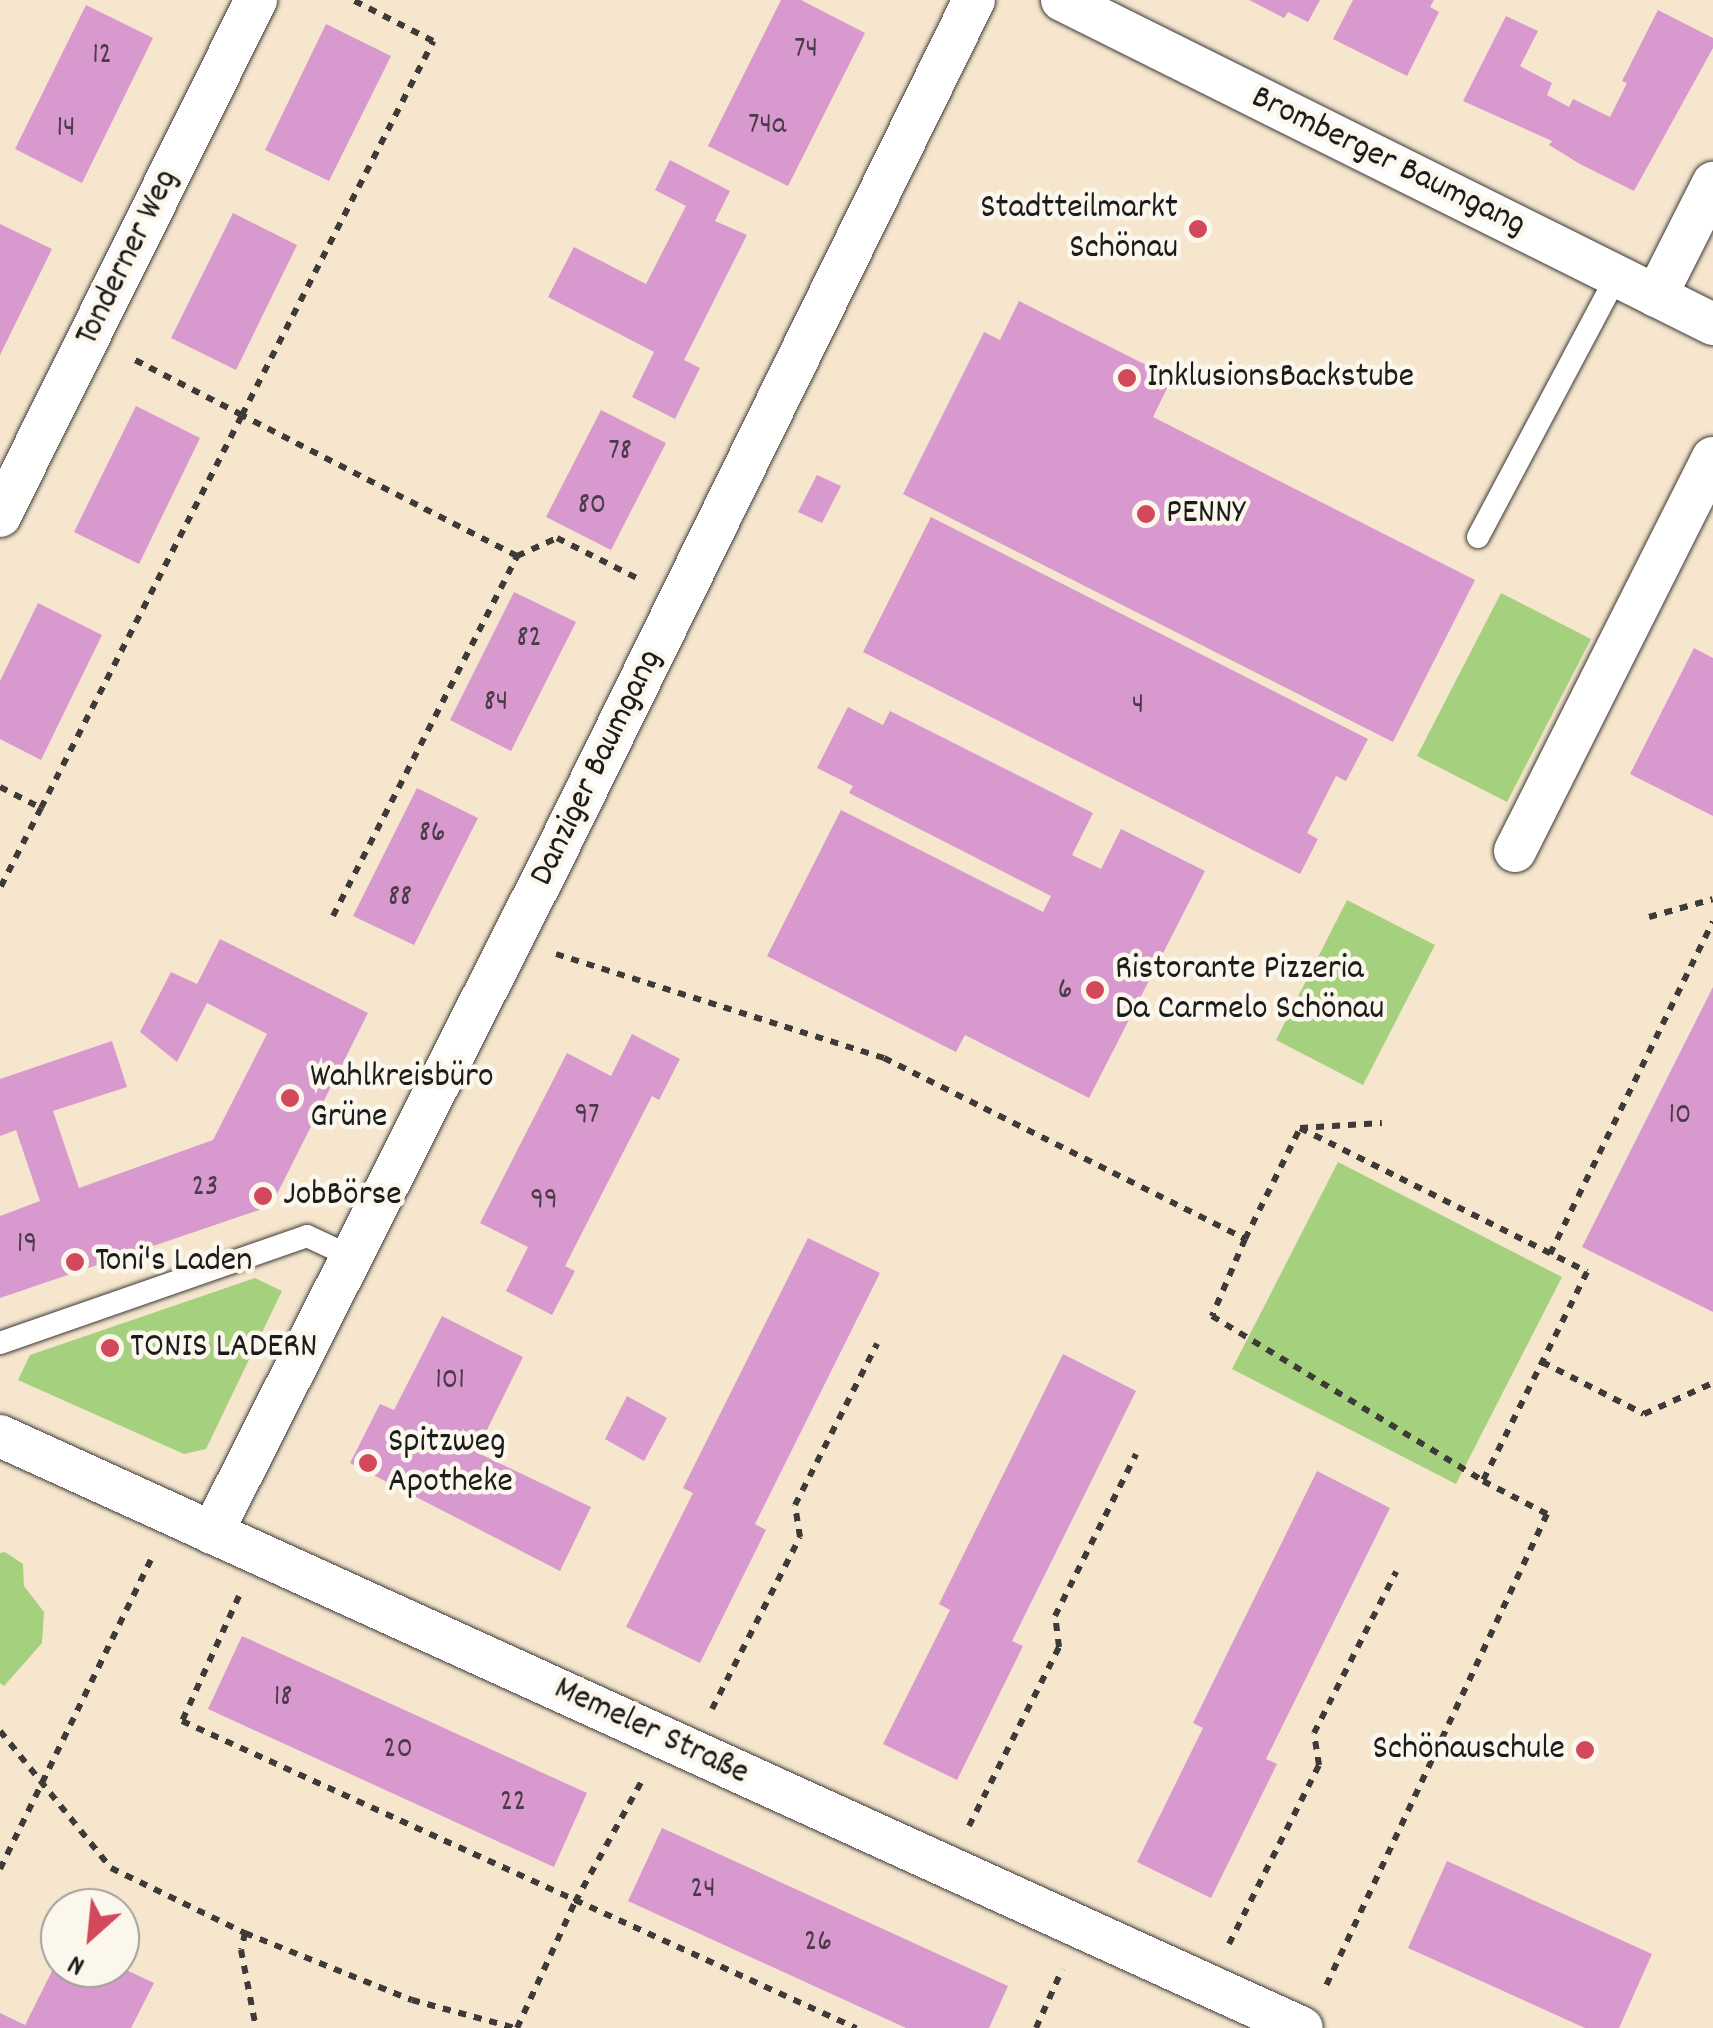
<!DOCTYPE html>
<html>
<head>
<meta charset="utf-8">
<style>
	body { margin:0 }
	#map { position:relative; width:1713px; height:2028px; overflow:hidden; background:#f6e6ce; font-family:Dekko,sans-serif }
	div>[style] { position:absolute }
	.green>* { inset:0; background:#a5d17e }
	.building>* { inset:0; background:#d899ce }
	.path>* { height:6px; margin-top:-3px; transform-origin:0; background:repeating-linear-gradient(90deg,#3d3a37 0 8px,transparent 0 16px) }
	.roads { filter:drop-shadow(0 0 2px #3d3a37) drop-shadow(0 0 2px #3d3a37) }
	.service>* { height:22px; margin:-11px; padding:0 11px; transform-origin:11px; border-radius:11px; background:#fff }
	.minor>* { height:42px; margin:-21px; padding:0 21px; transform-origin:21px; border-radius:21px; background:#fff }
	.dots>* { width:28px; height:28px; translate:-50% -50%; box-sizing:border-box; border:5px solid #fbf7ec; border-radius:50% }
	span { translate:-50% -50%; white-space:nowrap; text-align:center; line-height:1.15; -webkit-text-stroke:9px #fbf7ec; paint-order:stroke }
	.number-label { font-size:30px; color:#4b3b48 }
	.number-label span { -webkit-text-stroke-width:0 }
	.street-label { font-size:35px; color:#1c1c1c }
	.poi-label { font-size:35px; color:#1c1c1c }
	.right { translate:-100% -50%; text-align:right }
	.left { translate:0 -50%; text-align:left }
	.north { position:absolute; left:40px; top:1888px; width:100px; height:100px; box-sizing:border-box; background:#fbf7ec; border:2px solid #a29f99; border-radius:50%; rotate:207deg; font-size:28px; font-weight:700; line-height:40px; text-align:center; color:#1c1c1c }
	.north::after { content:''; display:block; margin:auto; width:35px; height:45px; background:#d1495b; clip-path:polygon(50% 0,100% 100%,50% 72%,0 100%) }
</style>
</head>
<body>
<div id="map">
	<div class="green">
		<div style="clip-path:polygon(1501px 593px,1591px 639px,1507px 802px,1417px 756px)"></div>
		<div style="clip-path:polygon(1347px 900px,1435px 945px,1363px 1085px,1276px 1040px)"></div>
		<div style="clip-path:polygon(1338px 1162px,1562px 1277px,1456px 1484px,1232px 1369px)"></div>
		<div style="clip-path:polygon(255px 1278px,282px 1291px,206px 1449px,184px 1454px,18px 1380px,30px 1355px)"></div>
		<div style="clip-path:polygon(5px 1552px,23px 1564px,24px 1586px,44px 1612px,42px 1643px,4px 1686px,0 1683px,0 1553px)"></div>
	</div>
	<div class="building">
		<div style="clip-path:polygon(781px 0,801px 0,865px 33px,788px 186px,708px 146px)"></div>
		<div style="clip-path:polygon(1249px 0,1320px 0,1308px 22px,1288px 12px,1284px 18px)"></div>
		<div style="clip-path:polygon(1353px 0,1434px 0,1430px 7px,1439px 12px,1407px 76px,1333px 39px)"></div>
		<div style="clip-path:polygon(86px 5px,153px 38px,82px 183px,15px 149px)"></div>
		<div style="clip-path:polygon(1658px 10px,1713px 38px,1713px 48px,1634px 191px,1580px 164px,1549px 145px,1552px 141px,1463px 101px,1506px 16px,1538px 31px,1520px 66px,1552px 83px,1547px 95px,1569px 107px,1573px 99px,1610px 117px,1627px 83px,1622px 81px)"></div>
		<div style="clip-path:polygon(326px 24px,391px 56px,329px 181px,265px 150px)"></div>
		<div style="clip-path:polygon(670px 160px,730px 191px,715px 221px,747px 235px,684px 360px,700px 368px,675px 419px,632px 397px,654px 352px,548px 297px,574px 247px,646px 284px,686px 206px,655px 190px)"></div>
		<div style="clip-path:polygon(233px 213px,297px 245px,236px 370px,171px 338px)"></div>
		<div style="clip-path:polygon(0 224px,52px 249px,0 355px)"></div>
		<div style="clip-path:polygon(1019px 301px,1172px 378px,1153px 417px,1475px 580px,1393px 742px,903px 494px,984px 332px,1000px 340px)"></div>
		<div style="clip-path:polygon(136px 406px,200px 438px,139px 564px,74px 532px)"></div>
		<div style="clip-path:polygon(601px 410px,666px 443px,611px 550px,546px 517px)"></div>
		<div style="clip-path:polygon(817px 475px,841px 486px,822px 523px,798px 512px)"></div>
		<div style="clip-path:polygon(931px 517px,1368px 739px,1346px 781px,1336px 776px,1307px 833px,1318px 839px,1300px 874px,863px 652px)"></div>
		<div style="clip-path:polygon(514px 592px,576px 622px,511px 751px,450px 720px)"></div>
		<div style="clip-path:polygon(38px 603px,102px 635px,41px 760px,0 739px,0 681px)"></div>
		<div style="clip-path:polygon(1694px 648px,1713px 658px,1713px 816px,1630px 774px)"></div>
		<div style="clip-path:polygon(848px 707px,883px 725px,890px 711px,1093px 813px,1072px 855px,1101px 869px,1121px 829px,1205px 871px,1089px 1098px,965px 1035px,956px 1052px,767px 956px,841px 810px,1043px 912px,1051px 896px,849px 793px,853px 786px,817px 768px)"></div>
		<div style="clip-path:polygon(417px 788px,478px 818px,414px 945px,353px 916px)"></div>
		<div style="clip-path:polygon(220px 939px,368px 1013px,271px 1206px,0 1298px,0 1216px,40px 1201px,16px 1130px,0 1136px,0 1079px,112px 1041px,127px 1087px,53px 1111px,79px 1188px,213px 1140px,267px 1034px,207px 1003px,177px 1062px,140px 1032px,171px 972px,197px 984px)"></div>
		<div style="clip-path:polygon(1713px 987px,1713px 1312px,1582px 1247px)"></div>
		<div style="clip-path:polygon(632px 1034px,680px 1059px,659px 1100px,652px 1096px,565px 1266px,575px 1271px,552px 1315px,506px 1291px,528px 1247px,480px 1223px,567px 1053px,611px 1076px)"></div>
		<div style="clip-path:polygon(808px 1238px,880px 1273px,755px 1524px,766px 1530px,700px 1663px,626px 1627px,693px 1493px,683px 1488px)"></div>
		<div style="clip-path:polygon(442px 1316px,523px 1357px,476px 1452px,591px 1507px,560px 1571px,350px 1463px,380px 1404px,394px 1410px)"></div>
		<div style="clip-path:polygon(1063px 1354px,1136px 1391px,1012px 1641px,1023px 1646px,957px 1780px,883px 1744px,950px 1610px,939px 1604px)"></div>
		<div style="clip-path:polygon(627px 1396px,667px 1418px,644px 1461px,605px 1439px)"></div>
		<div style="clip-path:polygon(1317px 1471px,1390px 1508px,1266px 1759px,1277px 1764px,1211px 1898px,1137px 1862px,1203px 1728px,1193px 1723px)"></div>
		<div style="clip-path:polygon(242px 1636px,587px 1793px,554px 1867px,208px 1709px)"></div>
		<div style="clip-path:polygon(662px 1828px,1008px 1986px,989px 2028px,906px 2028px,628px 1901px)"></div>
		<div style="clip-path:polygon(1447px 1861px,1652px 1954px,1619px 2028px,1585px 2028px,1408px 1948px)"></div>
		<div style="clip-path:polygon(60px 1955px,60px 1968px,120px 1967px,154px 1983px,131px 2028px,0 2028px,0 2013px,25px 2025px)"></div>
	</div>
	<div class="path">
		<div style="left:517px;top:556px;width:44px;rotate:-24.2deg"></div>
		<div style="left:557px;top:538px;width:89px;rotate:26.6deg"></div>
		<div style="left:0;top:787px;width:46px;rotate:27.1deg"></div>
		<div style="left:41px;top:808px;width:90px;rotate:117.1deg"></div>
		<div style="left:41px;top:808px;width:441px;rotate:-62.9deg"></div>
		<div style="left:242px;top:415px;width:123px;rotate:-152.8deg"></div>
		<div style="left:333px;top:916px;width:404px;rotate:-62.9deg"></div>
		<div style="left:517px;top:556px;width:309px;rotate:-152.9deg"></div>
		<div style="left:242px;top:415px;width:420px;rotate:-62.9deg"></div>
		<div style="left:433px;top:41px;width:90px;rotate:-152.9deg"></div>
		<div style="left:1649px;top:917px;width:66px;rotate:-15.7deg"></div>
		<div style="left:556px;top:954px;width:344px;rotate:17.6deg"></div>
		<div style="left:884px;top:1058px;width:404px;rotate:26.6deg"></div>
		<div style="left:1245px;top:1239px;width:124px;rotate:-63.6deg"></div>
		<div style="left:1300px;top:1128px;width:82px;rotate:-3.5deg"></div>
		<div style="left:1300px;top:1128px;width:321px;rotate:26.6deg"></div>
		<div style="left:1587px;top:1272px;width:233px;rotate:116.5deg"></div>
		<div style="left:1483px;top:1481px;width:72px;rotate:27.3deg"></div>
		<div style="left:1547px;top:1514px;width:521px;rotate:115.09deg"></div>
		<div style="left:1245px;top:1239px;width:84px;rotate:113.2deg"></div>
		<div style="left:1212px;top:1316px;width:317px;rotate:31.3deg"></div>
		<div style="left:1550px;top:1254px;width:370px;rotate:-63.9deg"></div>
		<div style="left:1542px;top:1362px;width:114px;rotate:27deg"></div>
		<div style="left:1644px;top:1414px;width:76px;rotate:-24.2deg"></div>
		<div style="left:239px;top:1596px;width:137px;rotate:114.5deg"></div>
		<div style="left:182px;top:1721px;width:741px;rotate:24.49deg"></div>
		<div style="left:712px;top:1709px;width:193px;rotate:-62.9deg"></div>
		<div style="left:800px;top:1537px;width:32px;rotate:-99deg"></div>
		<div style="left:795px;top:1505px;width:181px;rotate:-63deg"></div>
		<div style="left:0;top:1731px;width:176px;rotate:51deg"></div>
		<div style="left:111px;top:1868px;width:149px;rotate:25.9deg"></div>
		<div style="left:245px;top:1933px;width:180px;rotate:21.9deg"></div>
		<div style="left:412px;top:2000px;width:107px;rotate:15.2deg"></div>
		<div style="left:969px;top:1826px;width:200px;rotate:-63.3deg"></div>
		<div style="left:1059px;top:1647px;width:31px;rotate:-97deg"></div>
		<div style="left:1055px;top:1616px;width:181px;rotate:-63.4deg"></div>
		<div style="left:0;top:1869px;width:344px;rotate:-64deg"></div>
		<div style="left:245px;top:1933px;width:17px;rotate:103deg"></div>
		<div style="left:241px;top:1950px;width:79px;rotate:79.1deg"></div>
		<div style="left:1229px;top:1944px;width:200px;rotate:-63.3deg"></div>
		<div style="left:1319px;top:1765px;width:32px;rotate:-99deg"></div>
		<div style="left:1314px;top:1733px;width:181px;rotate:-63deg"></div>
		<div style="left:517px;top:2028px;width:139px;rotate:-65.3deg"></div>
		<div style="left:575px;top:1902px;width:141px;rotate:-61.1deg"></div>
		<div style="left:1036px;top:2028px;width:64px;rotate:-65.9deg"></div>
	</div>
	<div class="roads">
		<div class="service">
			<div style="left:1478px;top:537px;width:294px;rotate:-62deg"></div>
			<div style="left:0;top:1343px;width:325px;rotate:-19.2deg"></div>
			<div style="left:307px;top:1236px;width:52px;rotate:25.1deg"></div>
		</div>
		<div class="minor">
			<div style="left:1062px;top:0;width:727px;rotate:26.46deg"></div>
			<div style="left:1656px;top:296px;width:127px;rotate:-63.2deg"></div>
			<div style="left:0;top:516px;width:576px;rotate:-63.61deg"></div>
			<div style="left:1515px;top:851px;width:440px;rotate:-63.3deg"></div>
			<div style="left:0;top:1436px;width:1430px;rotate:24.45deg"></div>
			<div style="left:212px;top:1533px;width:750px;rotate:-63.2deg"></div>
			<div style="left:550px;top:864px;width:962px;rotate:-63.86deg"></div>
		</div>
	</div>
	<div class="dots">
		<div style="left:1198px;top:229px;background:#d1495b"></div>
		<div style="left:1127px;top:378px;background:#d1495b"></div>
		<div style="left:1146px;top:514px;background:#d1495b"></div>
		<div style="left:1095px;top:990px;background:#d1495b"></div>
		<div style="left:290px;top:1098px;background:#d1495b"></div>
		<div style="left:263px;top:1196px;background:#d1495b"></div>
		<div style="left:75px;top:1262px;background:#d1495b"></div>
		<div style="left:110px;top:1348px;background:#d1495b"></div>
		<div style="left:368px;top:1463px;background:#d1495b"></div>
		<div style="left:1585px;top:1750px;background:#d1495b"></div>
	</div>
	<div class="number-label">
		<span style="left:806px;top:51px">74</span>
		<span style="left:102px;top:57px">12</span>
		<span style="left:767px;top:127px">74a</span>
		<span style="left:66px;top:130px">14</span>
		<span style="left:620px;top:453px">78</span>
		<span style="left:592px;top:507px">80</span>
		<span style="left:529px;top:640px">82</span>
		<span style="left:496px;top:704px">84</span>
		<span style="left:1138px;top:707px">4</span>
		<span style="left:432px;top:835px">86</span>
		<span style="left:400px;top:899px">88</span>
		<span style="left:1065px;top:992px">6</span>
		<span style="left:587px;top:1117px">97</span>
		<span style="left:1680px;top:1117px">10</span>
		<span style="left:205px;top:1189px">23</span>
		<span style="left:544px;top:1202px">99</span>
		<span style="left:27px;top:1246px">19</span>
		<span style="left:450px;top:1382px">101</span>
		<span style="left:283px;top:1699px">18</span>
		<span style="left:398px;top:1751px">20</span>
		<span style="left:513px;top:1804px">22</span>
		<span style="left:703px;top:1891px">24</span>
		<span style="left:818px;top:1944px">26</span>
	</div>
	<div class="street-label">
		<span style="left:1388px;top:162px;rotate:26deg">Bromberger Baumgang</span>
		<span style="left:128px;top:258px;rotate:-64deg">Tonderner Weg</span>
		<span style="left:597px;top:768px;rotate:-64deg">Danziger Baumgang</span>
		<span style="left:651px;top:1732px;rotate:25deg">Memeler Straße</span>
	</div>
	<div class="poi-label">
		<span class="right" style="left:1178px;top:229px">Stadtteilmarkt<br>Schönau</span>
		<span class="left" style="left:1147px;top:378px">InklusionsBackstube</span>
		<span class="left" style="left:1166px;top:514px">PENNY</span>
		<span class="left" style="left:1115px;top:990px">Ristorante Pizzeria<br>Da Carmelo Schönau</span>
		<span class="left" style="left:310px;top:1098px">Wahlkreisbüro<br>Grüne</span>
		<span class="left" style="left:283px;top:1196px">JobBörse</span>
		<span class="left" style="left:95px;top:1262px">Toni's Laden</span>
		<span class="left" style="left:130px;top:1348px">TONIS LADERN</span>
		<span class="left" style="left:388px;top:1463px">Spitzweg<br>Apotheke</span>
		<span class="right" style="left:1565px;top:1750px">Schönauschule</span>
	</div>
	<div class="north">N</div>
</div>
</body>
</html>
